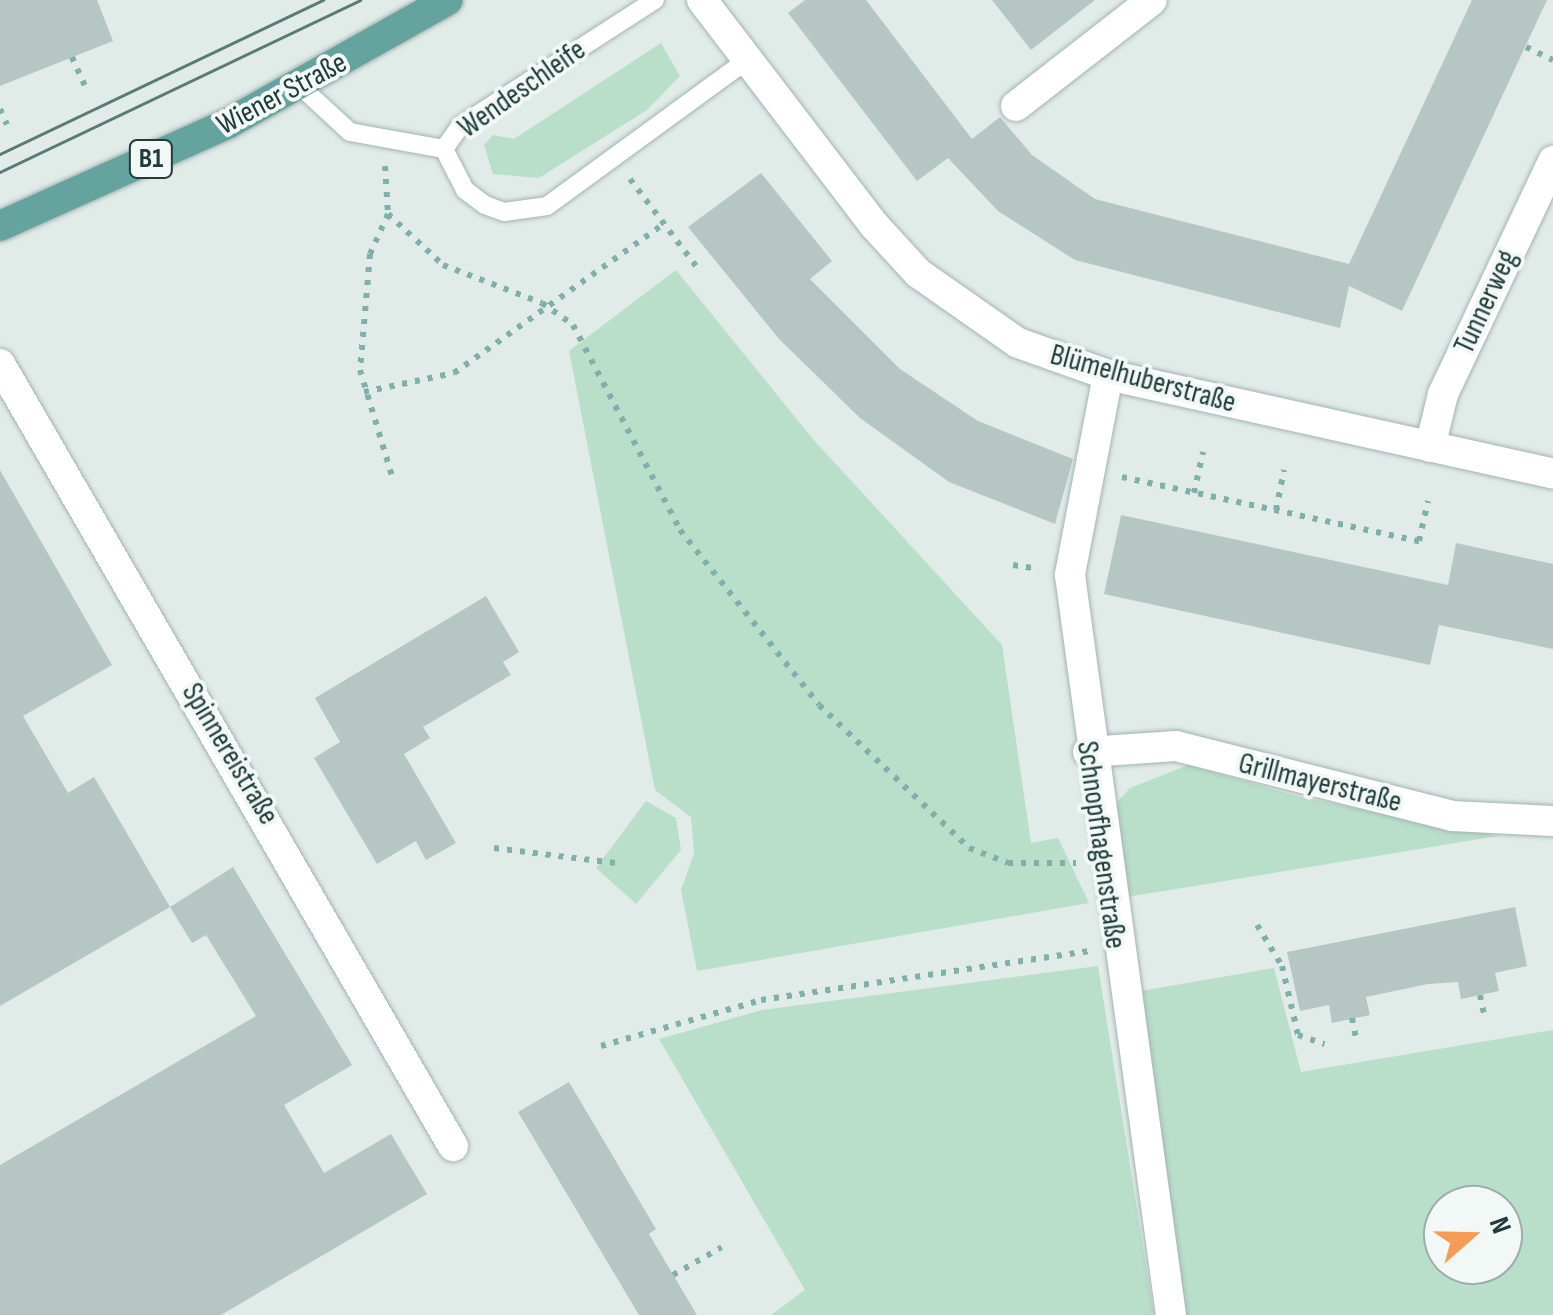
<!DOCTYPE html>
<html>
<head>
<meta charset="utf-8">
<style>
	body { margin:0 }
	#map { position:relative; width:1553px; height:1315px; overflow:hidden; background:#e1ece9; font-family:"Sofia Sans Condensed",sans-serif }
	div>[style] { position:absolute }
	.green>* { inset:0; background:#b9deca }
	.building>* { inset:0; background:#b6c7c3 }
	.path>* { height:6px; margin-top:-3px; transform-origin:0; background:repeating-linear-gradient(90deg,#81b0ab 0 5px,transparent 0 13px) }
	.roads { filter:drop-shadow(0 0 2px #a4b4b1) drop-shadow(0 0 2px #a4b4b1) }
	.lane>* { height:18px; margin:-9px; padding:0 9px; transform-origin:9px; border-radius:9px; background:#fff }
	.street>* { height:30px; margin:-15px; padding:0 15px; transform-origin:15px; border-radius:15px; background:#fff }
	.primary>* { height:30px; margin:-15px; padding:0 15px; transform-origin:15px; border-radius:15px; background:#65a39f }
	.tram>* { height:2.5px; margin:-1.25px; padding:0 1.25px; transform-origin:1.25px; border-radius:1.25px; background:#5b7977 }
	span { translate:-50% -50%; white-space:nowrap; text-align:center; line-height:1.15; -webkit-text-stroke:8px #f2f8f6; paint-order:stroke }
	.shield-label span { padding:2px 8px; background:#f2f8f6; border:2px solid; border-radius:8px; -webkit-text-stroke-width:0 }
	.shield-label { font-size:28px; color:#213d3b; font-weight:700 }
	.street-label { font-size:30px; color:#213d3b }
	.north { position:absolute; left:1423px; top:1185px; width:100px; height:100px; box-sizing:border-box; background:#f2f8f6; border:2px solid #9eadab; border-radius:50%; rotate:70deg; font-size:28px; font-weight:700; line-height:40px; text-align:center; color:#213d3b }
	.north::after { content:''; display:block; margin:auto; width:35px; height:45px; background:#f59c56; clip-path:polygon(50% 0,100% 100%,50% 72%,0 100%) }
</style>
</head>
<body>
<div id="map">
	<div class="green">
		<div style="clip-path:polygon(661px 43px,680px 76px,647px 110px,539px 178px,493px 174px,484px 145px,493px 135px,514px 139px)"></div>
		<div style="clip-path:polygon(676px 270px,812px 438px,1002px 645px,1031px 843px,1058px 838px,1089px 903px,697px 971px,681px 890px,694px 853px,691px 817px,655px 790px,569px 351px)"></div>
		<div style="clip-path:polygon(1188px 765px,1300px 797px,1498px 836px,1121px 898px,1109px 811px,1130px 788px)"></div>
		<div style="clip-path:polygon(646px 801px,676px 818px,681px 850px,636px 904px,596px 868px)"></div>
		<div style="clip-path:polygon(1098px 966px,1154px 1315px,771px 1315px,805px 1290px,659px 1039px,762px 1010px)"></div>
		<div style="clip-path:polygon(evenodd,1274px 968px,1301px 1072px,1553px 1030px,1553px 1315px,1185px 1315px,1135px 992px,1274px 968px,1443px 1205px,1503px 1205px,1503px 1265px,1443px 1265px,1443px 1205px)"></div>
	</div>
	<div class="building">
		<div style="clip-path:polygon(0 0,97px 0,113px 41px,0 86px)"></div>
		<div style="clip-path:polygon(805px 0,866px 0,972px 139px,1000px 117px,1032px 155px,1095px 199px,1349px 264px,1472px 0,1547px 0,1402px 311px,1349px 286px,1340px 328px,1075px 260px,998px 211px,948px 158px,917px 181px,788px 13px)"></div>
		<div style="clip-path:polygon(992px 0,1095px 0,1031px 50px)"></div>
		<div style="clip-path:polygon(761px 173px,832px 261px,810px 279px,900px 369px,978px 421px,1073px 459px,1055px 524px,949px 482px,860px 418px,779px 339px,688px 227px)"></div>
		<div style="clip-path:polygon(0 470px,112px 665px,23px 716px,68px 793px,94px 777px,170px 907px,0 1006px)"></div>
		<div style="clip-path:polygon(1121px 515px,1448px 585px,1456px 543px,1553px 564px,1553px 649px,1439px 625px,1430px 665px,1104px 594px)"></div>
		<div style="clip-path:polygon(486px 596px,519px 652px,503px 662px,511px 675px,423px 727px,430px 738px,404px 754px,456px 843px,426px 860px,416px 841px,377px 864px,314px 758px,340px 742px,315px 698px)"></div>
		<div style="clip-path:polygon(233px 867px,352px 1065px,284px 1105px,324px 1173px,391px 1134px,427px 1194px,221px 1315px,0 1315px,0 1165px,256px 1016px,206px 935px,192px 943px,170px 907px)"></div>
		<div style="clip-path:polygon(1515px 907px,1527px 966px,1495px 973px,1499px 991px,1461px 999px,1458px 982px,1428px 984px,1366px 997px,1370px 1015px,1332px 1023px,1329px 1005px,1300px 1011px,1287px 952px)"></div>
		<div style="clip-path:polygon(569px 1082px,656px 1229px,649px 1234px,697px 1315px,639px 1315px,518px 1112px)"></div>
	</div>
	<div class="path">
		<div style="left:1526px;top:47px;width:30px;rotate:26deg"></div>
		<div style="left:72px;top:57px;width:37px;rotate:66deg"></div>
		<div style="left:0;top:109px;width:17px;rotate:66deg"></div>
		<div style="left:385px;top:166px;width:48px;rotate:86.4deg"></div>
		<div style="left:388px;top:214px;width:75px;rotate:42.8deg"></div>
		<div style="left:443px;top:265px;width:106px;rotate:21deg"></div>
		<div style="left:542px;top:303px;width:38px;rotate:35deg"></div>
		<div style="left:573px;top:325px;width:231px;rotate:62.4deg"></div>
		<div style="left:680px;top:530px;width:223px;rotate:51.5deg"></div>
		<div style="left:819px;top:705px;width:207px;rotate:43.6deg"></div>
		<div style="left:969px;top:848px;width:42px;rotate:21deg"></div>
		<div style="left:1008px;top:863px;width:68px"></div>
		<div style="left:630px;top:179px;width:109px;rotate:52.8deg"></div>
		<div style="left:388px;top:214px;width:44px;rotate:114.2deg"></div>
		<div style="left:370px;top:254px;width:116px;rotate:94.9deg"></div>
		<div style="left:360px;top:370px;width:111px;rotate:73.2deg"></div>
		<div style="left:364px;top:392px;width:92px;rotate:-11.9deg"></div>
		<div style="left:454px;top:373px;width:257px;rotate:-35.4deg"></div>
		<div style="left:1122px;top:477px;width:304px;rotate:12.2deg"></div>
		<div style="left:1419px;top:541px;width:41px;rotate:-77.3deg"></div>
		<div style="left:1194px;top:493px;width:42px;rotate:-77.6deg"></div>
		<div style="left:1276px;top:510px;width:41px;rotate:-78.7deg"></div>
		<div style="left:1013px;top:565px;width:26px;rotate:9deg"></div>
		<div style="left:494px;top:848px;width:122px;rotate:7.1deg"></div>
		<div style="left:1257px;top:925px;width:48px;rotate:58.6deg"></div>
		<div style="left:1282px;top:966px;width:71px;rotate:76.9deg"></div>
		<div style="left:1298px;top:1035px;width:28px;rotate:19deg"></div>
		<div style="left:1480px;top:995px;width:19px;rotate:78deg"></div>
		<div style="left:1352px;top:1018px;width:20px;rotate:79deg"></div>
		<div style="left:601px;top:1046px;width:166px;rotate:-16deg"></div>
		<div style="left:761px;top:1000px;width:332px;rotate:-8.5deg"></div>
		<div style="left:673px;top:1275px;width:56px;rotate:-29.7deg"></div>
	</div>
	<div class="roads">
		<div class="lane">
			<div style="left:300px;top:86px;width:68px;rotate:42.6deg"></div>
			<div style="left:350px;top:132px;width:96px;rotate:10.3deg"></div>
			<div style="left:444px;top:149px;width:46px;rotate:62.9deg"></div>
			<div style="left:465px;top:190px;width:25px;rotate:37deg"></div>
			<div style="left:485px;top:205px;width:20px;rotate:20deg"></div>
			<div style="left:504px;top:212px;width:43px;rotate:-7.9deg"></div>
			<div style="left:547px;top:206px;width:243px;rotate:-36.1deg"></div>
			<div style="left:444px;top:149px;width:28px;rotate:-55deg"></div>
			<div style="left:460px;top:126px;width:232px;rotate:-32.9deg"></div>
		</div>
		<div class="street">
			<div style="left:702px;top:0;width:283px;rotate:52.6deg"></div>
			<div style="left:874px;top:225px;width:65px;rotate:47.5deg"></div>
			<div style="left:918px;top:273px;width:122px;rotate:35deg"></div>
			<div style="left:1018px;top:343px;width:96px;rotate:19.6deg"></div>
			<div style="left:1108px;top:375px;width:456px;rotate:12.5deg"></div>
			<div style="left:1016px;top:106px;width:172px;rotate:-37.9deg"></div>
			<div style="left:0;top:364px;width:904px;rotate:59.92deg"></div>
			<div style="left:1108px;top:375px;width:204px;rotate:100.8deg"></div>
			<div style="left:1070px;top:575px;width:747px;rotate:82.23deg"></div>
			<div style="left:1430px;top:447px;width:55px;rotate:-76.2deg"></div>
			<div style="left:1443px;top:394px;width:258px;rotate:-64.7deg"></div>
			<div style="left:1088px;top:752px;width:88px;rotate:-3.9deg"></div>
			<div style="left:1176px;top:746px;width:285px;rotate:14.2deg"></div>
			<div style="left:1452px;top:816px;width:101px;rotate:2.8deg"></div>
		</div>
		<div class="primary">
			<div style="left:0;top:226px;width:249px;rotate:-24.2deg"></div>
			<div style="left:227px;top:124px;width:253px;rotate:-29.3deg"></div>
		</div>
	</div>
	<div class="tram">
		<div style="left:0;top:154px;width:358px;rotate:-25.5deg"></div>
		<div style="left:0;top:172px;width:399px;rotate:-25.5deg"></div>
	</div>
	<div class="shield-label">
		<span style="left:151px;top:159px">B1</span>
	</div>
	<div class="street-label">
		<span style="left:522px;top:89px;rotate:-35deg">Wendeschleife</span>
		<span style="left:282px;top:94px;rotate:-28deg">Wiener Straße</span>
		<span style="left:1486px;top:302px;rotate:-65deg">Tunnerweg</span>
		<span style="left:1143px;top:379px;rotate:15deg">Blümelhuberstraße</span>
		<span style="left:230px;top:754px;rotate:59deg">Spinnereistraße</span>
		<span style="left:1320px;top:783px;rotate:14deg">Grillmayerstraße</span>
		<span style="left:1101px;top:845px;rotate:82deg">Schnopfhagenstraße</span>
	</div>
	<div class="north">N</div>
</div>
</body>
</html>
